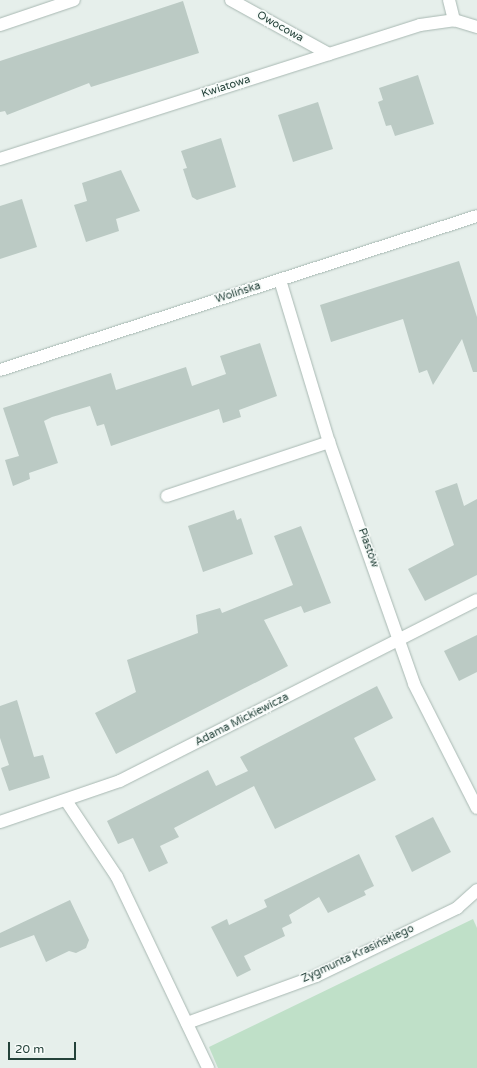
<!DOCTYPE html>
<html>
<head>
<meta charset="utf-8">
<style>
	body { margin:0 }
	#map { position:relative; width:477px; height:1068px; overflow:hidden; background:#e6efeb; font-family:"Varela Round",sans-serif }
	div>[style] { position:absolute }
	.green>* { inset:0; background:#bfe0c8 }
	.building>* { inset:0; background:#bbcac4 }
	.roads { filter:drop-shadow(0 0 1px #a8b8b2) drop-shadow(0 0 1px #a8b8b2) }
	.minor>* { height:12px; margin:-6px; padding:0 6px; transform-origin:6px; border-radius:6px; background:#fff }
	span { translate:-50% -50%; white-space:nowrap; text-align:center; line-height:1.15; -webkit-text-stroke:3.5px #f7fbf9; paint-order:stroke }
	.street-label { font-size:11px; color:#24423a }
	.scale { position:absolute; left:8px; top:1042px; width:68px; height:18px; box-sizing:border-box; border:2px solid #24423a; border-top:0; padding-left:5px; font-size:12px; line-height:14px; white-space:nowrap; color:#24423a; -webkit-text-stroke:3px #f7fbf9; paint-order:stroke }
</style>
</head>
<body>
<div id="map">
	<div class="green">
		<div style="clip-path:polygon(473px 919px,477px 928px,477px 1068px,218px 1068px,209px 1047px)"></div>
	</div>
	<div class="building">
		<div style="clip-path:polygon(183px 1px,199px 53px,91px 87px,89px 83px,7px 115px,5px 111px,0 112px,0 61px)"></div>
		<div style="clip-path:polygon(418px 75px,434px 124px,395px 136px,391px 125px,386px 126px,378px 102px,383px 100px,379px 88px)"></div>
		<div style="clip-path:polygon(318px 102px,333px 149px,293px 162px,278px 115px)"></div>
		<div style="clip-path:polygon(221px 138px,236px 187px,197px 200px,192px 197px,183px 169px,187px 168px,181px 151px)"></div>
		<div style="clip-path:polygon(121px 170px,140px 211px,116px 219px,119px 231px,86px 242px,74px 205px,87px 201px,82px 183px)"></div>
		<div style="clip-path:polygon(22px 199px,37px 247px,0 259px,0 206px)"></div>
		<div style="clip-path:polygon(459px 261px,477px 317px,477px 372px,473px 372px,462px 339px,433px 385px,427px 370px,419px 373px,403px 319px,331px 342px,320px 305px)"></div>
		<div style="clip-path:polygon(260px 343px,277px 396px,239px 410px,241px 417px,223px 423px,219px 409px,111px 446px,104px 424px,97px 426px,90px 406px,52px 417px,44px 421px,58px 463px,29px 473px,30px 479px,13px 486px,5px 460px,19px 456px,3px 408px,111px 373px,116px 390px,186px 367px,192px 386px,226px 374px,220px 356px)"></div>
		<div style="clip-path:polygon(457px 483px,464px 506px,477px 499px,477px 575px,425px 601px,408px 569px,454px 545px,435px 491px)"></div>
		<div style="clip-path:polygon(234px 510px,237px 520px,241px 518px,253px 554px,203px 572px,188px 526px)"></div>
		<div style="clip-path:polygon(301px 526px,331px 603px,304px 613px,301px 606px,264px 620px,288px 666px,116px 754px,95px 713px,136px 692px,127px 660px,198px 633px,196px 615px,220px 608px,222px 613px,293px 585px,274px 536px)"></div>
		<div style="clip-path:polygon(477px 635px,477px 672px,459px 681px,444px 651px)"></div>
		<div style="clip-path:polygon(377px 686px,393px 718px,354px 738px,376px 780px,275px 829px,254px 786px,174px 828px,179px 837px,160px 846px,168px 863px,149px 872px,133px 838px,118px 844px,107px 821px,208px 770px,216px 786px,248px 771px,240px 757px)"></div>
		<div style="clip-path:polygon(17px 700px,34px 757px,43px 755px,50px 778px,9px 791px,1px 768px,9px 765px,0 738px,0 706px)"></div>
		<div style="clip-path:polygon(433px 817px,451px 852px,412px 872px,395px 836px)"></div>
		<div style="clip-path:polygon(359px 854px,374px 886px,364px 891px,366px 895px,328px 913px,319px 897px,289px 915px,292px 923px,282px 928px,285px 936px,244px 956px,251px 970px,237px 977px,211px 927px,227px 919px,229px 925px,267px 907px,264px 900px)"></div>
		<div style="clip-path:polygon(70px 900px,89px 940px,86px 948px,76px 953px,69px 951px,46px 962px,34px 935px,0 948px,0 933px)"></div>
	</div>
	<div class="roads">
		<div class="minor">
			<div style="left:231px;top:0;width:112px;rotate:28.9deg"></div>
			<div style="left:449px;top:0;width:21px;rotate:76deg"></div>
			<div style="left:0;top:25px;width:78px;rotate:-18.7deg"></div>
			<div style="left:0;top:159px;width:441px;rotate:-17.7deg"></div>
			<div style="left:420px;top:25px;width:34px;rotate:-8deg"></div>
			<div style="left:454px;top:20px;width:24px;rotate:17deg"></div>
			<div style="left:280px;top:280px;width:169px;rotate:73.2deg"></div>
			<div style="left:329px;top:442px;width:256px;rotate:70.6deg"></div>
			<div style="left:414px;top:684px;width:139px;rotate:63.1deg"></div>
			<div style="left:0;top:370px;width:501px;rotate:-17.89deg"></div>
			<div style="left:167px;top:496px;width:171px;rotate:-18.4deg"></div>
			<div style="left:67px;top:802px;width:90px;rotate:56.3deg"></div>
			<div style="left:117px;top:877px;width:212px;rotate:64.5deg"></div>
			<div style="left:0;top:822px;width:127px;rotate:-18.9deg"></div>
			<div style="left:120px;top:781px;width:400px;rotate:-26.9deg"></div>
			<div style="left:187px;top:1023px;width:137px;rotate:-20deg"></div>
			<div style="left:316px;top:976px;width:157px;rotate:-25.7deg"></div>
			<div style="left:457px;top:908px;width:27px;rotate:-42deg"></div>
		</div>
	</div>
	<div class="street-label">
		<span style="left:280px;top:27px;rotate:29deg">Owocowa</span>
		<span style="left:226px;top:87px;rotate:-18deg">Kwiatowa</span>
		<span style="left:238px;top:293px;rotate:-18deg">Wolińska</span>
		<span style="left:368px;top:548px;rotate:70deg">Piastów</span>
		<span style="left:242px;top:720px;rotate:-27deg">Adama Mickiewicza</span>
		<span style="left:358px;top:954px;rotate:-25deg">Zygmunta Krasińskiego</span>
	</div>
	<div class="scale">20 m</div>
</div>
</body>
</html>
